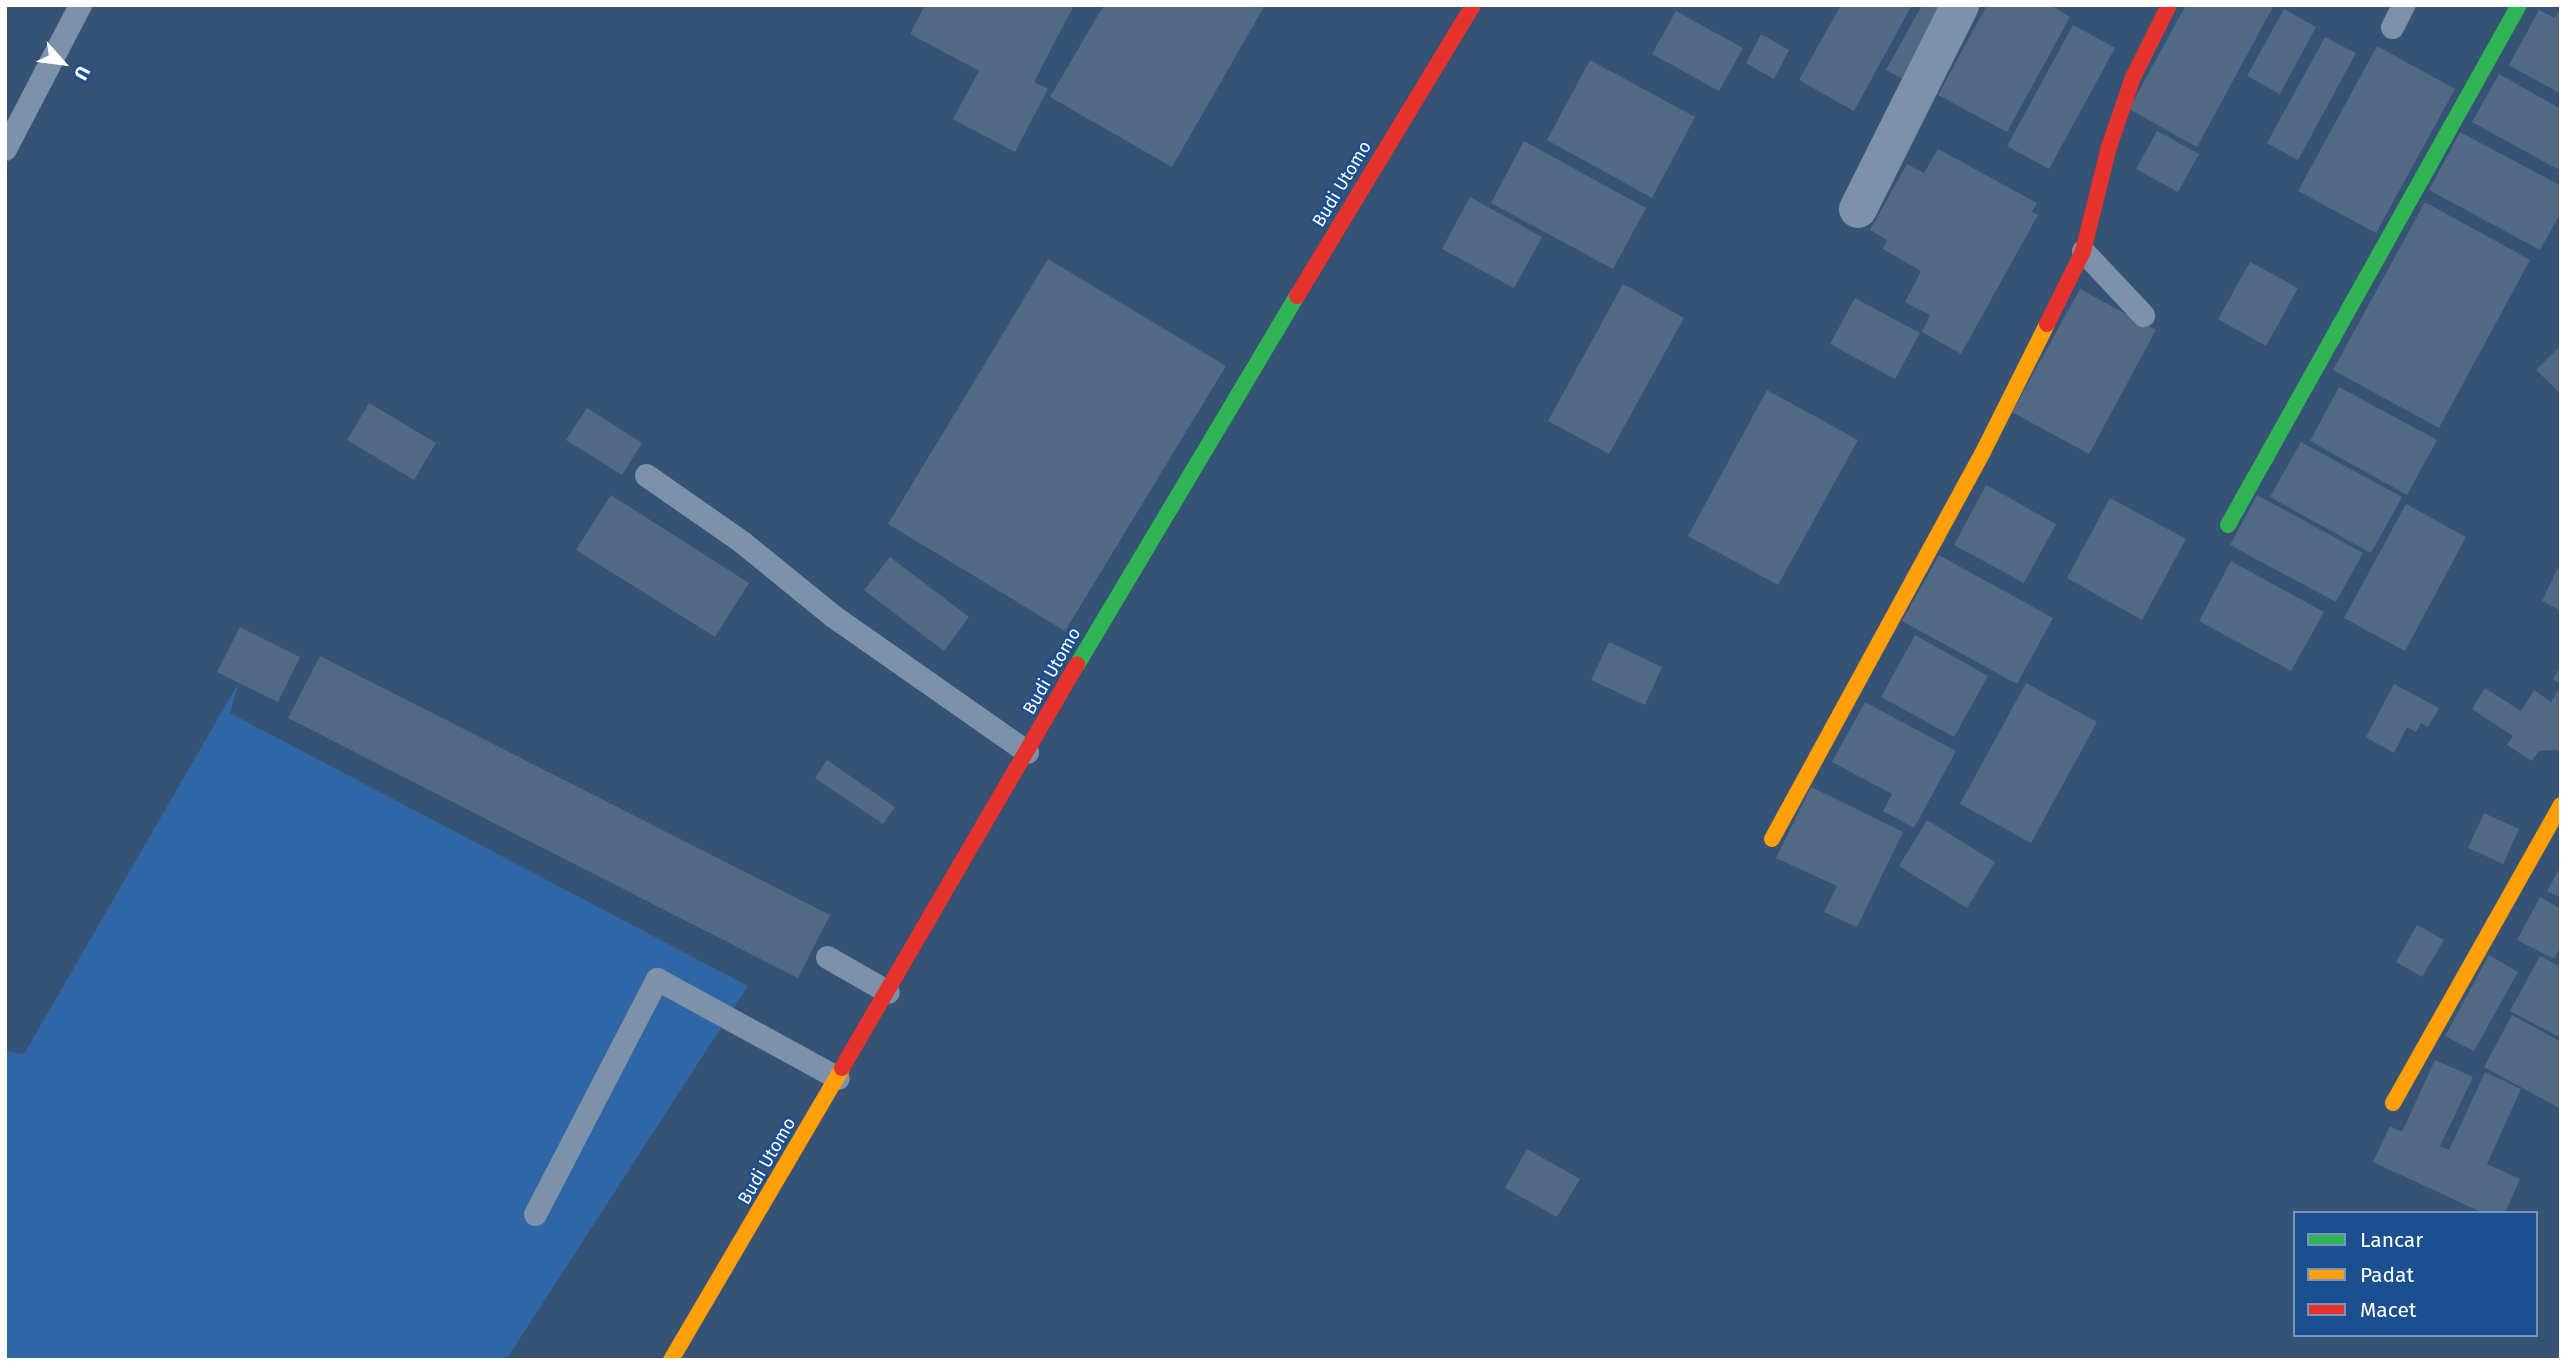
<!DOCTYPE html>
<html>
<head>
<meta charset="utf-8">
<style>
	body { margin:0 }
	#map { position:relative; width:2566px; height:1365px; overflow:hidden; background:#365274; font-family:"Fira Sans",sans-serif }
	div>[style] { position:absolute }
	.green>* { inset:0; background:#2f66a5 }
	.building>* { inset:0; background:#526984 }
	.lane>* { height:23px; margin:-11.5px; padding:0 11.5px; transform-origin:11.5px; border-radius:11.5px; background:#7d92a8 }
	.street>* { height:38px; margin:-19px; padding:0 19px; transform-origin:19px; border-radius:19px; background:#7d92a8 }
	.fast>* { height:16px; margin:-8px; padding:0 8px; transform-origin:8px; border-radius:8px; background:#30b455 }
	.slow>* { height:16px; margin:-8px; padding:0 8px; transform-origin:8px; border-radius:8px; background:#ff9f0a }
	.jam>* { height:16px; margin:-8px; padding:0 8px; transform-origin:8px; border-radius:8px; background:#e5322d }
	span { translate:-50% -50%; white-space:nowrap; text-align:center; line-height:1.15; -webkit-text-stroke:5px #1b4f8f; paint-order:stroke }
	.street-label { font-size:18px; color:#fff }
	.frame { position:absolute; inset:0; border:7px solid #fff; pointer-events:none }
	.legend { position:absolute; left:2293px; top:1211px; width:245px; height:126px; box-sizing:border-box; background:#1b4f8f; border:2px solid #7695bc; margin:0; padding:9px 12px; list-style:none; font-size:21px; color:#fff }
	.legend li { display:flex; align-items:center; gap:14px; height:35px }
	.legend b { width:35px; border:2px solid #7695bc }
	.north { position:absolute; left:28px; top:28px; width:70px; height:70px; -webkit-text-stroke:5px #1b4f8f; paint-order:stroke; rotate:118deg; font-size:19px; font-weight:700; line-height:28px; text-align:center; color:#fff }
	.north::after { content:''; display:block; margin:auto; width:24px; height:32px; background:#fff; clip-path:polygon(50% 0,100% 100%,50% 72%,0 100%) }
</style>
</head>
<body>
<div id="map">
	<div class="green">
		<div style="clip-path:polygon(239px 682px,230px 713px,748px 986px,506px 1360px,5px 1360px,5px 1051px,24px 1054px)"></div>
	</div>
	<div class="building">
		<div style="clip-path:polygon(925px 5px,1074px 5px,1034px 82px,1048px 89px,1015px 152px,953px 119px,979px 71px,910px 34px)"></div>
		<div style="clip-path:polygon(1104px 5px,1265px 5px,1172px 167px,1050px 97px)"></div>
		<div style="clip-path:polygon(1841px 5px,1912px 5px,1854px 111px,1799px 80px)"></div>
		<div style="clip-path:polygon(1922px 5px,1953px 5px,1910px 83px,1886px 70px)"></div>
		<div style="clip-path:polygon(1987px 5px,2050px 5px,2070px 17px,2007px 132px,1938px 95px)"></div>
		<div style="clip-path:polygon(2186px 5px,2274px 5px,2197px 147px,2129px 109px)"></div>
		<div style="clip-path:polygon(2561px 7px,2561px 94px,2509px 65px,2539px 10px,2555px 18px)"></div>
		<div style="clip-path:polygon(2284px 9px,2316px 27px,2280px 94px,2247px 76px)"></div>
		<div style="clip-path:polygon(1676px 11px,1743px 48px,1719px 91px,1652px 54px)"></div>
		<div style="clip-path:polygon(2073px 25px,2115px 48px,2049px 169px,2007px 146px)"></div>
		<div style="clip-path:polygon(1761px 34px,1789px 50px,1774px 79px,1746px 63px)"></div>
		<div style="clip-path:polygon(2325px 37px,2356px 53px,2298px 160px,2267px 143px)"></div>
		<div style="clip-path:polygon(2377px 46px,2455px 89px,2376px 233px,2298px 191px)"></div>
		<div style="clip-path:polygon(1590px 60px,1695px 117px,1652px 198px,1547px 140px)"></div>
		<div style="clip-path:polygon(2499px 74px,2561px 109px,2561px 171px,2472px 122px)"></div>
		<div style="clip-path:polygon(2157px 131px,2199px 154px,2178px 192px,2136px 169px)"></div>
		<div style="clip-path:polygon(2460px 132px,2561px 186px,2561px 212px,2540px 250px,2429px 190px)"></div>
		<div style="clip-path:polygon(1524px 141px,1646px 208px,1613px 269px,1491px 203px)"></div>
		<div style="clip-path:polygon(1938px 149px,2037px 203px,2032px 212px,2038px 215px,1961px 354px,1922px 332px,1930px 315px,1905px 302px,1921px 271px,1883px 249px,1887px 240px,1870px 230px,1907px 164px,1924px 173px)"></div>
		<div style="clip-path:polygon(1470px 197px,1542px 237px,1514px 288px,1442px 249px)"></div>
		<div style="clip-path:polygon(2425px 202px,2530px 260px,2439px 428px,2333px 370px)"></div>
		<div style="clip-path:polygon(1048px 259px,1226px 366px,1065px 631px,888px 524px)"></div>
		<div style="clip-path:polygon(2250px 262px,2298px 288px,2266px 346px,2218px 319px)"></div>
		<div style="clip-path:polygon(1623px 284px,1684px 318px,1609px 454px,1548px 421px)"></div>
		<div style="clip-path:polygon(2080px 289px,2156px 330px,2089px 454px,2012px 412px)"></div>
		<div style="clip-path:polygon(1855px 298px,1920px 333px,1895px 379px,1830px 344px)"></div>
		<div style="clip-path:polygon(2561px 345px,2561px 394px,2536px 370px)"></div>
		<div style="clip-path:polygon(2339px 387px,2437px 440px,2407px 495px,2310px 441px)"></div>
		<div style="clip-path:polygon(1767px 390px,1858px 440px,1778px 585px,1688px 536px)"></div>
		<div style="clip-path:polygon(369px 403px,436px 443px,414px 480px,347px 440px)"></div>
		<div style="clip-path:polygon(587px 408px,642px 443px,622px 475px,566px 440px)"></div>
		<div style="clip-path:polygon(2301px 442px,2402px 497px,2371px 553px,2270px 497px)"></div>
		<div style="clip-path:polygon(1986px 485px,2056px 524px,2024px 583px,1954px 545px)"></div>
		<div style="clip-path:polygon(611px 495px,749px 583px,715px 637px,576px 550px)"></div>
		<div style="clip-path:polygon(2257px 495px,2363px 553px,2336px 602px,2230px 545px)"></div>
		<div style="clip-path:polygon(2110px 498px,2186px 539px,2142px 620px,2067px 578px)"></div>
		<div style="clip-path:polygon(2406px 504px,2466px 537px,2405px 651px,2344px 618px)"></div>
		<div style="clip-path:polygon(1939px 555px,2053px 618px,2017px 684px,1902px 621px)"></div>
		<div style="clip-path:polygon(890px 557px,969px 617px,944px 651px,864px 590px)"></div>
		<div style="clip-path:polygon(2231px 561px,2324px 612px,2291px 671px,2199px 621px)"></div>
		<div style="clip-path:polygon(2558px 568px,2561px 570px,2561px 611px,2542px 601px)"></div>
		<div style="clip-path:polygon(240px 627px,300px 657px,278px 702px,217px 672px)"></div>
		<div style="clip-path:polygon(1915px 635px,1988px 676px,1954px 737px,1881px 697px)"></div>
		<div style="clip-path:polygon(1609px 642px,1662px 667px,1645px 705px,1591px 680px)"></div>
		<div style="clip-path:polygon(320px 656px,830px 915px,798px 978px,288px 718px)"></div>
		<div style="clip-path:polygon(2561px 665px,2561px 684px,2553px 679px)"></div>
		<div style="clip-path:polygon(2026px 683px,2097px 722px,2031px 843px,1960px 804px)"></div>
		<div style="clip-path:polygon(2394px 684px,2439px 708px,2428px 727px,2421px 723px,2416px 732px,2407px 727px,2394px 753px,2366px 737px)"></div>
		<div style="clip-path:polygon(2561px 686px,2561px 750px,2539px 751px,2532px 761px,2507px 745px,2513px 736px,2472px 709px,2485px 688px,2521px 711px,2534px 690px,2551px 702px)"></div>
		<div style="clip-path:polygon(1865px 702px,1956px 751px,1914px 828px,1883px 811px,1892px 794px,1832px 762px)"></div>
		<div style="clip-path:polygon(827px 760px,895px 807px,883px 824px,815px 778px)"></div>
		<div style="clip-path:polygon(1811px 787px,1903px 832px,1857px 927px,1824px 912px,1837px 886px,1776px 858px)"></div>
		<div style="clip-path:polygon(2484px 813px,2519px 829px,2503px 864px,2468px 848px)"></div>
		<div style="clip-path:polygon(1927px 820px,1995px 862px,1967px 908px,1899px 866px)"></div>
		<div style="clip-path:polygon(2561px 866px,2561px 898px,2547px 891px)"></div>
		<div style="clip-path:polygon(2540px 897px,2561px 909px,2561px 946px,2554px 959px,2517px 940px)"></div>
		<div style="clip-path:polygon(2417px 925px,2444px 940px,2422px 977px,2396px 962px)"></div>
		<div style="clip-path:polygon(2489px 955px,2518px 972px,2474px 1051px,2445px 1036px)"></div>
		<div style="clip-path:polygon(2540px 956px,2561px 967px,2561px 1038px,2510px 1011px)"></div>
		<div style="clip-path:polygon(2512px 1015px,2561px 1042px,2561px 1109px,2484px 1067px)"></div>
		<div style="clip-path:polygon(2435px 1060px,2473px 1077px,2440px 1146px,2449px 1150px,2485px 1072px,2521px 1089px,2487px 1164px,2520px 1179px,2505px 1213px,2483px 1213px,2373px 1162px,2390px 1126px,2402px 1132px)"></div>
		<div style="clip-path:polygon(1527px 1149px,1580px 1179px,1557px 1217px,1505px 1188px)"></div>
	</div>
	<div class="lane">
		<div style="left:2392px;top:27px;width:25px;rotate:-63deg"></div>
		<div style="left:5px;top:149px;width:162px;rotate:-62.5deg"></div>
		<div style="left:2083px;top:251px;width:88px;rotate:46.8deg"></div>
		<div style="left:646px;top:475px;width:117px;rotate:34.9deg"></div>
		<div style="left:742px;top:542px;width:117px;rotate:39.1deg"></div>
		<div style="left:833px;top:616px;width:237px;rotate:35deg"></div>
		<div style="left:827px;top:957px;width:70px;rotate:29.8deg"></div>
		<div style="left:535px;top:1214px;width:265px;rotate:-62.6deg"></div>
		<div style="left:657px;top:979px;width:206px;rotate:28.7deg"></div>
	</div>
	<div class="street">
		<div style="left:1858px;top:209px;width:228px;rotate:-63.4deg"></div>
	</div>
	<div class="fast">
		<div style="left:2228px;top:525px;width:596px;rotate:-60.77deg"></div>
		<div style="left:1077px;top:665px;width:430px;rotate:-59.2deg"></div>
	</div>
	<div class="slow">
		<div style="left:1772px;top:839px;width:439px;rotate:-61.4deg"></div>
		<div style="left:1982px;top:454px;width:145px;rotate:-63.4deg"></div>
		<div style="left:2393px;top:1103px;width:342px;rotate:-60.6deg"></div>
		<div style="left:671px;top:1360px;width:338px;rotate:-59.6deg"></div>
	</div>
	<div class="jam">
		<div style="left:1297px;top:296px;width:340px;rotate:-58.8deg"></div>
		<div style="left:2047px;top:324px;width:81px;rotate:-63.7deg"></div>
		<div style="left:2083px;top:251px;width:107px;rotate:-76deg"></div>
		<div style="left:2109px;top:147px;width:74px;rotate:-71.1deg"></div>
		<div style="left:2133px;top:77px;width:80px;rotate:-63.4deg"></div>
		<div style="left:842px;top:1068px;width:467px;rotate:-59.8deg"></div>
	</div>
	<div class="street-label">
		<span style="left:1342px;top:184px;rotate:-59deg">Budi Utomo</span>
		<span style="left:1052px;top:671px;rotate:-60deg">Budi Utomo</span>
		<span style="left:767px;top:1161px;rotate:-60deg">Budi Utomo</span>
	</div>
	<div class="frame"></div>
	<ul class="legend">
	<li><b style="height:9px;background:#30b455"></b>Lancar</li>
	<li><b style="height:9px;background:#ff9f0a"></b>Padat</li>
	<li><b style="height:9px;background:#e5322d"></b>Macet</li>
	</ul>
	<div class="north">U</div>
</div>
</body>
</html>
